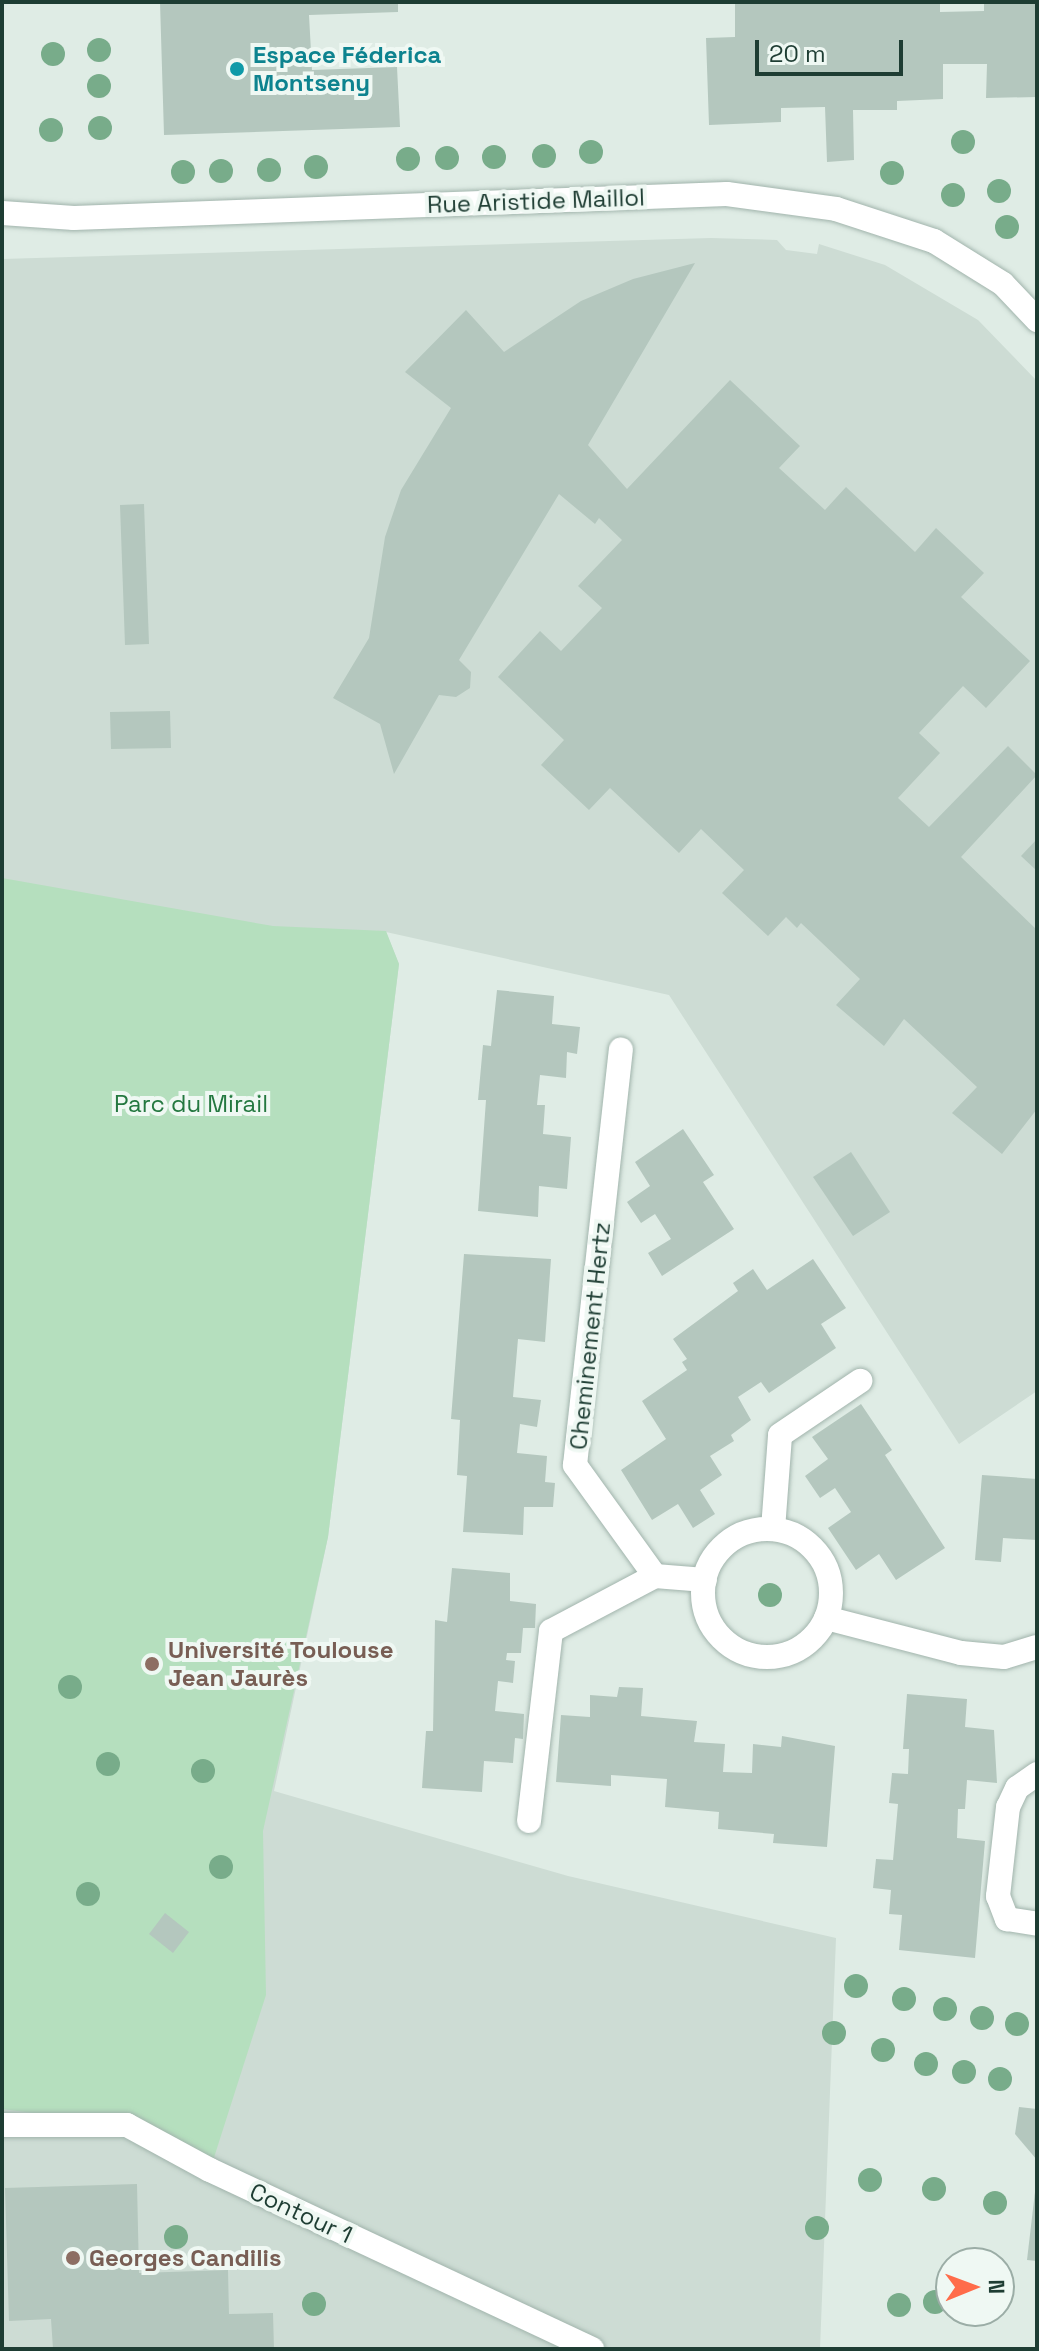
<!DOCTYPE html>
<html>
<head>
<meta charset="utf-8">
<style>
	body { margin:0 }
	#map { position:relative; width:1039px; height:2351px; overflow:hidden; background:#dfece5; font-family:"Space Grotesk",sans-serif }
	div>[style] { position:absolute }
	.built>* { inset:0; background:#cddcd4 }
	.green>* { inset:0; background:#b5dfbe }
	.building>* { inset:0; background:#b4c7be }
	.roads { filter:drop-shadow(0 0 2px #a1b4ac) drop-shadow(0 0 2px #a1b4ac) }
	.service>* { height:24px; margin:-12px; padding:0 12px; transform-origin:12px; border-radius:12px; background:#fff }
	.minor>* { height:24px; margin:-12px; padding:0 12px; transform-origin:12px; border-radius:12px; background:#fff }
	.minor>.ring { margin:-12px; padding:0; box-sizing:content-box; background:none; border:24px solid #fff; border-radius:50% }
	.trees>* { width:24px; height:24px; margin:-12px; border-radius:50%; background:#78ac8a }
	.dots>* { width:22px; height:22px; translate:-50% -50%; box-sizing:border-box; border:4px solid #eff8f3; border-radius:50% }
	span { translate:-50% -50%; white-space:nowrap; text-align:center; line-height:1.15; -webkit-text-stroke:8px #eff8f3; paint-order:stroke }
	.culture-label { font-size:24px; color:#0d838f; font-weight:700 }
	.left { translate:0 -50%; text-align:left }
	.street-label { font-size:24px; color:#1e3d33 }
	.park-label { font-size:24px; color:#247840 }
	.education-label { font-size:24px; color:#785e54; font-weight:700 }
	.frame { position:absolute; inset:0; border:4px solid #1e3d33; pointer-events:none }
	.north { position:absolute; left:935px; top:2247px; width:80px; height:80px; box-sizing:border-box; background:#eff8f3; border:2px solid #9bada6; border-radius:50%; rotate:89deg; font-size:22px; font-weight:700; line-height:32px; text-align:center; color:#1e3d33 }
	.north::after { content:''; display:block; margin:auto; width:28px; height:36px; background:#ff6c4a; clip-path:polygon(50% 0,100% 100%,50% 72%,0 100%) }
	.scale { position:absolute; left:755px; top:40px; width:148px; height:36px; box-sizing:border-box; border:4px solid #1e3d33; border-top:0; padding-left:10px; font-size:24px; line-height:28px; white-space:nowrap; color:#1e3d33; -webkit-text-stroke:6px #eff8f3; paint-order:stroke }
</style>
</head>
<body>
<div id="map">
	<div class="built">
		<div style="clip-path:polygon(711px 238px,777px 240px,786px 250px,817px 254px,819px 244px,885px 265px,978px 320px,1037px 381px,1037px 1391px,959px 1444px,669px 995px,386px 932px,399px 964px,328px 1537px,274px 1791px,568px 1876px,836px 1938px,820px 2349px,2px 2349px,2px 259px)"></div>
	</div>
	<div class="green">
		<div style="clip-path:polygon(2px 878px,273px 926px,386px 931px,399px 964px,328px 1537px,263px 1831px,266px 1995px,210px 2170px,127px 2125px,2px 2109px)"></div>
	</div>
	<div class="building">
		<div style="clip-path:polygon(160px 2px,398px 2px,398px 12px,309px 15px,312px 70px,397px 67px,400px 127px,164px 135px)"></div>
		<div style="clip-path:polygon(735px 2px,940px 2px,940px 12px,984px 11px,984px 2px,1037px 2px,1037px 97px,986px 98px,987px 64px,943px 64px,943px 99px,897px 101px,897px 110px,853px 110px,854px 160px,827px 162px,825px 107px,781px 108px,781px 122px,709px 125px,706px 38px,735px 37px)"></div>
		<div style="clip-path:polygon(695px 263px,588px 445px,627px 489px,730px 380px,800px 446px,779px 468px,825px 510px,846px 487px,915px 552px,936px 528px,984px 573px,961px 597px,1030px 661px,986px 708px,963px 686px,919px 733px,940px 753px,898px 798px,929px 827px,1008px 746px,1037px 775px,961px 857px,1037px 930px,1037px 1109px,1002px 1154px,952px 1113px,977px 1087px,904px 1019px,884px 1046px,836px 1005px,860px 979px,801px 923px,797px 928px,786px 917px,768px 936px,722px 893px,744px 870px,701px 829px,679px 853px,610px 788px,589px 810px,541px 765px,564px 740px,498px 677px,540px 631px,561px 651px,602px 608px,578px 586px,622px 540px,599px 518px,595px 524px,559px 494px,459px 660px,471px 672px,470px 688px,456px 697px,439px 695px,394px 774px,380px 724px,333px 698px,369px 638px,385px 537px,401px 490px,451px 408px,405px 372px,466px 310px,504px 352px,581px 301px,633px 279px)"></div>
		<div style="clip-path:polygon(144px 504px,149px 644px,125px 645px,120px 505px)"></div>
		<div style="clip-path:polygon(170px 711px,171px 748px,111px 749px,110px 712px)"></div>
		<div style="clip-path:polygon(1037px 839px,1037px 871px,1021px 856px)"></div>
		<div style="clip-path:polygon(497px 990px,554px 996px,552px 1024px,580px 1027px,577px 1054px,567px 1052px,566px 1078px,540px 1075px,537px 1105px,545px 1105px,543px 1134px,571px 1137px,567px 1189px,539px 1186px,538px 1217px,478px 1211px,486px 1100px,478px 1100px,483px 1045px,491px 1046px)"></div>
		<div style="clip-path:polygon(683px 1129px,714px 1175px,703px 1182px,734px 1229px,662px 1276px,648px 1253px,671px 1239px,655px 1214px,641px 1223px,627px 1202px,650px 1186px,635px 1162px)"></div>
		<div style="clip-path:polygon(851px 1152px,890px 1212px,853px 1236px,813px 1177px)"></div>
		<div style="clip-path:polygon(464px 1254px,551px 1259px,545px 1342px,518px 1339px,513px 1397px,541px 1400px,537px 1427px,520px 1424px,517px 1453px,547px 1456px,545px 1482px,555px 1483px,553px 1507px,524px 1507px,523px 1535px,463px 1532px,467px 1476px,457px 1475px,460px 1420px,451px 1419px)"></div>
		<div style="clip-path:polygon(813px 1259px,846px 1308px,821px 1324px,836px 1348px,769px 1393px,761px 1382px,738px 1397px,751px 1420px,731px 1435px,734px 1441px,710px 1456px,722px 1475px,700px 1490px,715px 1514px,693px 1528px,678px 1504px,652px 1520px,621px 1470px,666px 1439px,642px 1401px,687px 1370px,682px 1362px,687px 1359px,673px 1339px,738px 1291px,733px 1283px,753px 1269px,767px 1290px)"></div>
		<div style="clip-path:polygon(861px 1404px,892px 1450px,885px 1455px,945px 1548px,896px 1580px,879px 1554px,856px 1570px,828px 1528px,851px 1512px,835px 1488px,820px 1498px,805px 1476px,828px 1459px,812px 1437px)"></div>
		<div style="clip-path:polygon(982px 1475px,1037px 1479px,1037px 1540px,1003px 1538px,1001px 1562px,975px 1560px)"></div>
		<div style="clip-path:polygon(452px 1568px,510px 1573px,510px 1601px,536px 1604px,535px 1628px,523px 1628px,521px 1653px,507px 1653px,506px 1660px,515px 1661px,513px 1683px,498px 1681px,495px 1711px,524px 1714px,523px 1739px,515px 1738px,513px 1763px,484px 1761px,482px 1792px,422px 1788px,426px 1731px,433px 1731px,435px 1620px,447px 1622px)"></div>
		<div style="clip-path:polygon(619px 1687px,643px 1688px,641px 1716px,697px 1721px,694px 1742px,725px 1744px,723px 1772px,752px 1773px,753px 1744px,781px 1747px,782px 1736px,835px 1746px,827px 1847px,773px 1843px,774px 1834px,718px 1829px,719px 1812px,665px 1807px,667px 1779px,611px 1775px,611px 1786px,556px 1782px,561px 1715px,590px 1717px,590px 1695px,617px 1697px)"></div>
		<div style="clip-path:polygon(907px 1694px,967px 1699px,965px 1727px,994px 1730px,997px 1783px,967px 1780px,965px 1809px,958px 1809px,957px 1838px,985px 1841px,975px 1958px,899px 1950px,902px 1915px,889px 1914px,891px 1890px,873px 1888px,876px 1859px,893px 1860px,898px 1804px,889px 1803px,892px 1773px,908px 1774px,909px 1749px,903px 1749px)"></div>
		<div style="clip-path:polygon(165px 1913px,189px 1932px,173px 1953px,149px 1934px)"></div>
		<div style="clip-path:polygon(1019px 2107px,1037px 2109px,1037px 2160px,1015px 2134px)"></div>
		<div style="clip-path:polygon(137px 2184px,139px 2273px,228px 2270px,229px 2314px,273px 2313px,274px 2349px,53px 2349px,51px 2319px,9px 2321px,5px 2188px)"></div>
		<div style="clip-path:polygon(1035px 2192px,1037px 2193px,1037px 2261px,1027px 2260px)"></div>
	</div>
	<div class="roads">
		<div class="service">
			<div style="left:773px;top:1529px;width:94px;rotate:-85.7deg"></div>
			<div style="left:780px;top:1435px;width:97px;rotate:-34deg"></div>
			<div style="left:2px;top:2125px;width:125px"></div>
			<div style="left:127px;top:2125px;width:94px;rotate:28.5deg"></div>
			<div style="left:210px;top:2170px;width:422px;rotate:25.1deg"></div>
		</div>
		<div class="minor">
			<div style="left:2px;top:213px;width:72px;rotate:4deg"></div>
			<div style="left:74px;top:218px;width:653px;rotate:-2.1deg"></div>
			<div style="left:727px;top:194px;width:110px;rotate:7.8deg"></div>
			<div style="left:836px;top:209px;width:103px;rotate:18.1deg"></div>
			<div style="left:934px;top:241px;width:81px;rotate:31.9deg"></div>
			<div style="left:1003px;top:284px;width:50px;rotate:46.6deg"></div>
			<div class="ring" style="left:703px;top:1529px;width:104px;height:104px"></div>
			<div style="left:655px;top:1576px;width:50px;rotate:4.6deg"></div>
			<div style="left:826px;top:1618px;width:139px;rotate:14.5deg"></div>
			<div style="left:961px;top:1653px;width:43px;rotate:5.3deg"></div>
			<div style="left:1004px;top:1657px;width:34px;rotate:-17deg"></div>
			<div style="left:1037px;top:1774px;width:24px;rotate:145deg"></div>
			<div style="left:1017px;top:1788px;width:21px;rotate:115deg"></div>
			<div style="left:1008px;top:1807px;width:90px;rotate:96.4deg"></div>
			<div style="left:998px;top:1896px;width:25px;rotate:69deg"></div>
			<div style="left:1007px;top:1919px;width:30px;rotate:9deg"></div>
			<div style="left:529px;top:1821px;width:191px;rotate:-83.4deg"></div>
			<div style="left:551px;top:1631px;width:118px;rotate:-27.9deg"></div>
			<div style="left:655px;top:1576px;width:137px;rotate:-125.8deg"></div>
			<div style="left:575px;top:1465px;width:418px;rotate:-83.7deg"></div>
		</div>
	</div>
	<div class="trees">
		<div style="left:99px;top:50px"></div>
		<div style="left:53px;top:54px"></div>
		<div style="left:99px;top:86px"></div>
		<div style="left:100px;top:128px"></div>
		<div style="left:51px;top:130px"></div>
		<div style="left:963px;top:142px"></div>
		<div style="left:591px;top:152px"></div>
		<div style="left:544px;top:156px"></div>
		<div style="left:494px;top:157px"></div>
		<div style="left:447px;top:158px"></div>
		<div style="left:408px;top:159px"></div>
		<div style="left:316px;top:167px"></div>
		<div style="left:269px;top:170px"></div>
		<div style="left:221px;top:171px"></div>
		<div style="left:183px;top:172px"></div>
		<div style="left:892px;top:173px"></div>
		<div style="left:999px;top:191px"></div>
		<div style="left:953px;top:195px"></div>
		<div style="left:1007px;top:227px"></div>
		<div style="left:770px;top:1595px"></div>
		<div style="left:70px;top:1687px"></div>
		<div style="left:108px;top:1764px"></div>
		<div style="left:203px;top:1771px"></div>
		<div style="left:221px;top:1867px"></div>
		<div style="left:88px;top:1894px"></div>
		<div style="left:856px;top:1986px"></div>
		<div style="left:904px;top:1999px"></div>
		<div style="left:945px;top:2009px"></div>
		<div style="left:982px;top:2018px"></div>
		<div style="left:1017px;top:2024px"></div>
		<div style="left:834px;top:2033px"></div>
		<div style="left:883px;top:2050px"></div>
		<div style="left:926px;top:2064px"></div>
		<div style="left:964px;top:2072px"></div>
		<div style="left:1000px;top:2079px"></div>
		<div style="left:870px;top:2180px"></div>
		<div style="left:934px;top:2189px"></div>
		<div style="left:995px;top:2203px"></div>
		<div style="left:817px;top:2228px"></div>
		<div style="left:176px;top:2237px"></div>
		<div style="left:935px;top:2302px"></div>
		<div style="left:314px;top:2304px"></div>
		<div style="left:899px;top:2305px"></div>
	</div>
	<div class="dots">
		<div style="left:237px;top:69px;background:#0f9aa8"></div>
		<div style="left:152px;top:1664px;background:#8d6e63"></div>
		<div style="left:73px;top:2258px;background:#8d6e63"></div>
	</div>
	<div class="culture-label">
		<span class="left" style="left:253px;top:69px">Espace Féderica<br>Montseny</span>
	</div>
	<div class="street-label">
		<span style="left:536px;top:201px;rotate:-2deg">Rue Aristide Maillol</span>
		<span style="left:590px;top:1336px;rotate:-84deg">Cheminement Hertz</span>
		<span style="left:301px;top:2213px;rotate:25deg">Contour 1</span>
	</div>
	<div class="park-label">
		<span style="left:191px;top:1104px">Parc du Mirail</span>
	</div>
	<div class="education-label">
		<span class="left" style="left:168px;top:1664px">Université Toulouse<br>Jean Jaurès</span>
		<span class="left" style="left:89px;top:2258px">Georges Candilis</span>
	</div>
	<div class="frame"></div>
	<div class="north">N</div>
	<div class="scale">20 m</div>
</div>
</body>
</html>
